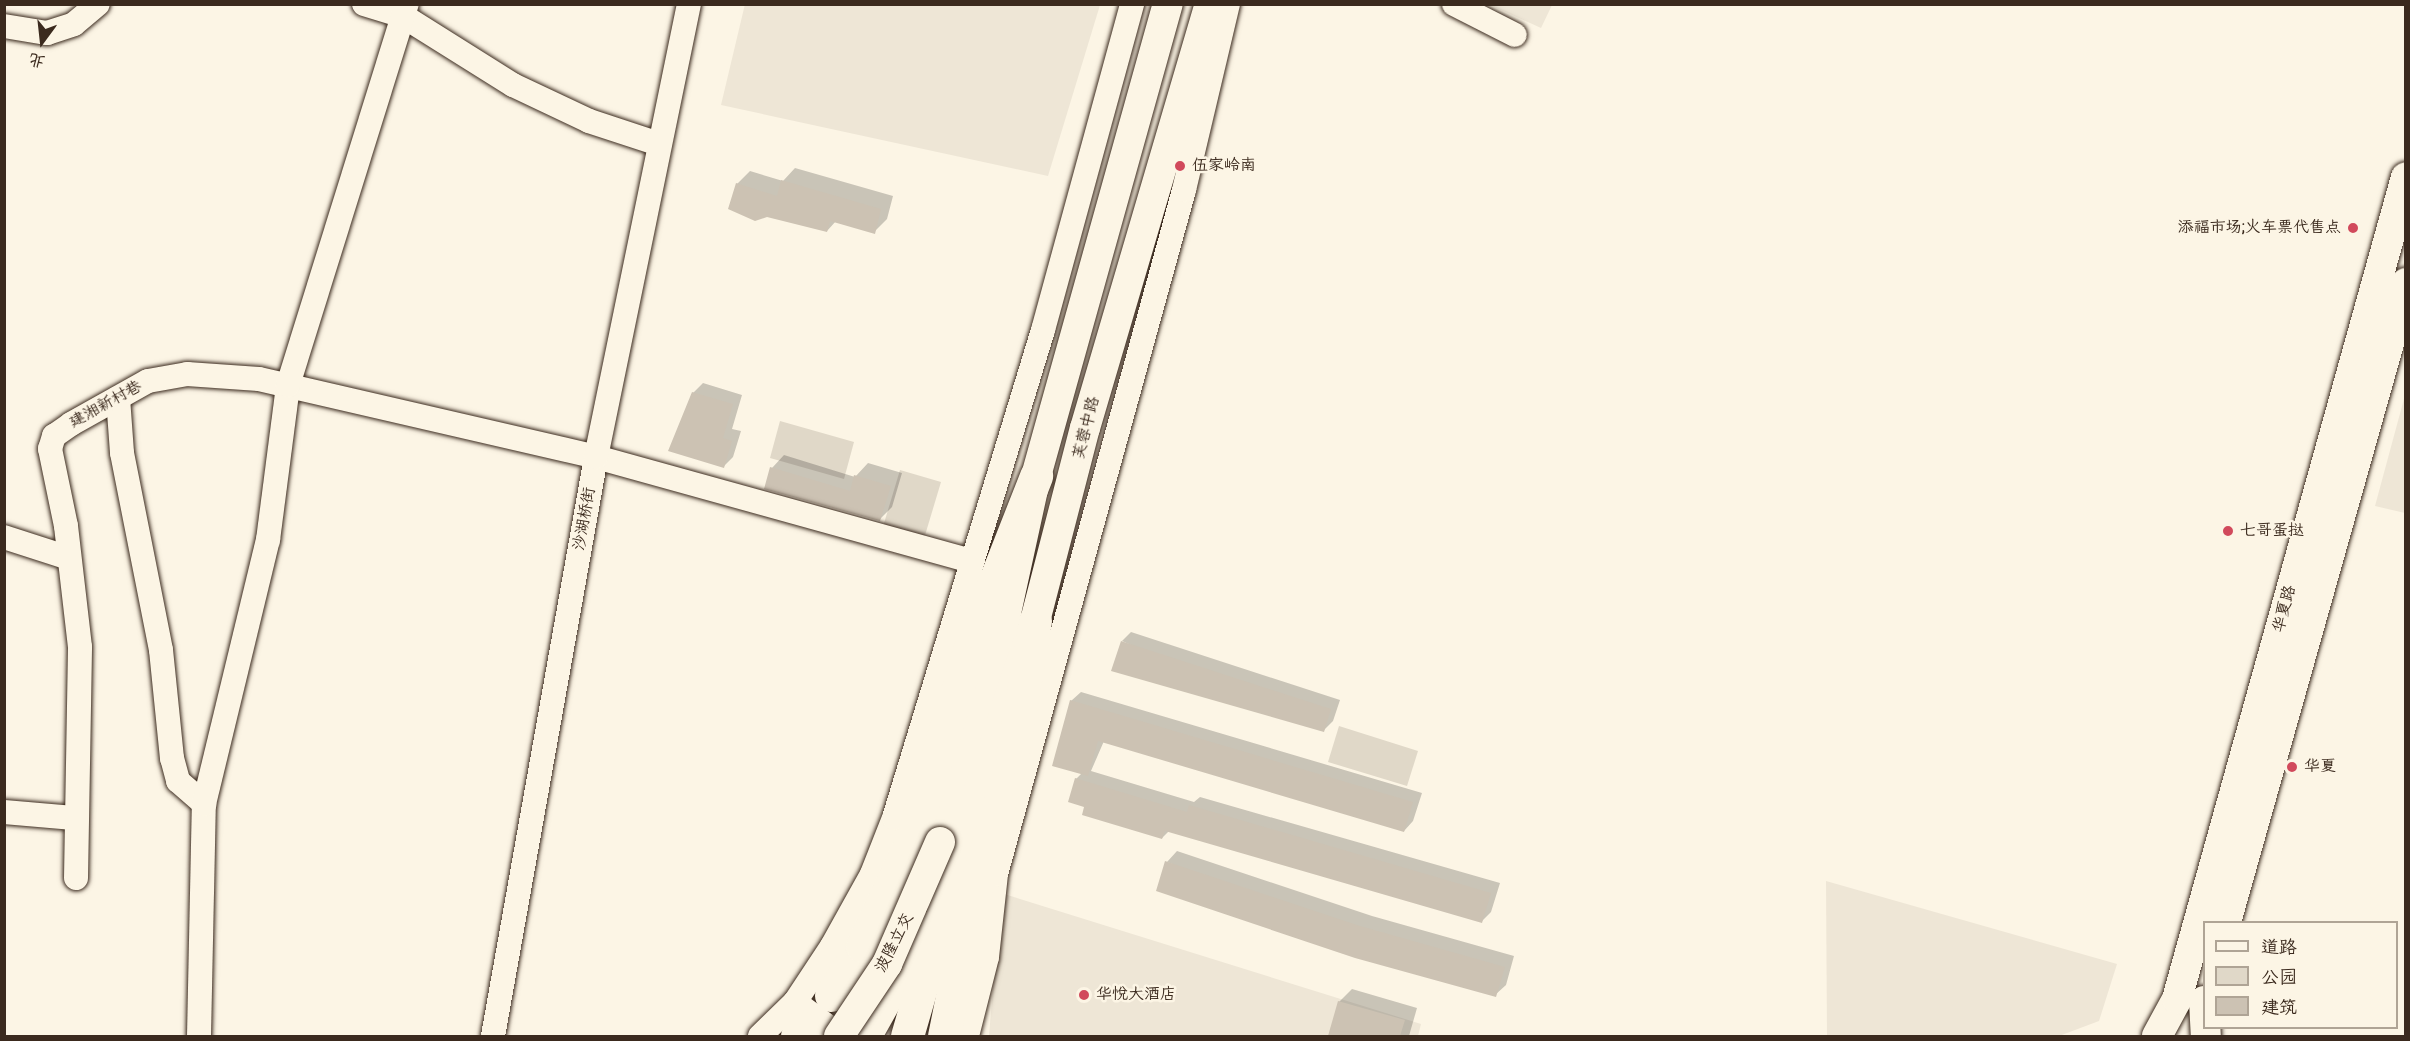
<!DOCTYPE html>
<html>
<head>
<meta charset="utf-8">
<style>
	body { margin:0 }
	#map { position:relative; width:2410px; height:1041px; overflow:hidden; background:#fcf5e5; font-family:"Balsamiq Sans","LXGW WenKai TC",sans-serif }
	div>[style] { position:absolute }
	.built>* { inset:0; background:#eee6d6 }
	.green>* { inset:0; background:#e0d8c8 }
	.shadow>* { inset:0; background:#0003 }
	.building>* { inset:0; background:#ccc2b3 }
	.roads { filter:drop-shadow(0 0 2px #3b2a1e) drop-shadow(0 0 2px #3b2a1e) }
	.minor>* { height:24px; margin:-12px; padding:0 12px; transform-origin:12px; border-radius:12px; background:#fcf5e5 }
	.major>* { height:30px; margin:-15px; padding:0 15px; transform-origin:15px; border-radius:15px; background:#fcf5e5 }
	.highway>* { height:33px; margin:-16.5px; padding:0 16.5px; transform-origin:16.5px; border-radius:16.5px; background:#fcf5e5 }
	.bridges { filter:drop-shadow(0 0 2px #3b2a1e) drop-shadow(0 0 2px #3b2a1e) }
	.major-bridge>* { height:30px; margin:-15px; padding:0 15px; transform-origin:15px; border-radius:15px; background:#fcf5e5 }
	.dots>* { width:16px; height:16px; translate:-50% -50%; box-sizing:border-box; border:3px solid #fcf5e5; border-radius:50% }
	span { translate:-50% -50%; white-space:nowrap; text-align:center; line-height:1.15; -webkit-text-stroke:5px #fcf5e5; paint-order:stroke }
	.poi-label { font-size:16px; color:#3b2a1e }
	.left { translate:0 -50%; text-align:left }
	.right { translate:-100% -50%; text-align:right }
	.street-label { font-size:16px; color:#3b2a1e }
	.frame { position:absolute; inset:0; border:6px solid #3b2a1e; pointer-events:none }
	.legend { position:absolute; left:2203px; top:921px; width:195px; height:108px; box-sizing:border-box; background:#fcf5e5; border:2px solid #afa495; margin:0; padding:8px 10px; list-style:none; font-size:18px; color:#3b2a1e }
	.legend li { display:flex; align-items:center; gap:12px; height:30px }
	.legend b { width:30px; border:2px solid #afa495 }
	.north { position:absolute; left:12px; top:12px; width:60px; height:60px; -webkit-text-stroke:4px #fcf5e5; paint-order:stroke; rotate:195deg; font-size:16px; font-weight:700; line-height:24px; text-align:center; color:#3b2a1e }
	.north::after { content:''; display:block; margin:auto; width:21px; height:27px; background:#3b2a1e; clip-path:polygon(50% 0,100% 100%,50% 72%,0 100%) }
</style>
</head>
<body>
<div id="map">
	<div class="built">
		<div style="clip-path:polygon(745px 4px,1100px 4px,1100px 5px,1048px 176px,721px 105px)"></div>
		<div style="clip-path:polygon(1490px 5px,1552px 4px,1552px 5px,1541px 28px)"></div>
		<div style="clip-path:polygon(2405px 395px,2406px 513px,2405px 513px,2375px 506px)"></div>
		<div style="clip-path:polygon(1826px 881px,2117px 964px,2099px 1021px,2059px 1036px,1827px 1036px)"></div>
		<div style="clip-path:polygon(1001px 893px,1421px 1024px,1418px 1036px,989px 1036px)"></div>
	</div>
	<div class="green">
		<div style="clip-path:polygon(780px 421px,854px 442px,844px 479px,770px 458px)"></div>
		<div style="clip-path:polygon(900px 470px,941px 482px,923px 542px,882px 530px)"></div>
		<div style="clip-path:polygon(1339px 726px,1418px 751px,1407px 786px,1328px 762px)"></div>
	</div>
	<div class="shadow">
		<div style="clip-path:polygon(795px 168px,893px 196px,887px 219px,874px 232px,836px 221px,827px 231px,737px 184px,750px 171px,783px 181px)"></div>
		<div style="clip-path:polygon(703px 383px,742px 395px,732px 429px,741px 431px,733px 457px,724px 466px,693px 393px)"></div>
		<div style="clip-path:polygon(784px 455px,855px 477px,868px 463px,902px 473px,892px 507px,880px 519px,772px 468px)"></div>
		<div style="clip-path:polygon(1131px 632px,1340px 700px,1333px 721px,1323px 731px,1122px 641px)"></div>
		<div style="clip-path:polygon(1081px 692px,1422px 793px,1413px 821px,1404px 831px,1104px 741px,1091px 771px,1194px 802px,1200px 797px,1500px 883px,1491px 912px,1482px 921px,1169px 831px,1162px 838px,1086px 806px,1076px 779px,1082px 773px,1071px 701px)"></div>
		<div style="clip-path:polygon(1177px 851px,1372px 916px,1514px 956px,1506px 985px,1495px 995px,1167px 862px)"></div>
		<div style="clip-path:polygon(1352px 989px,1417px 1008px,1409px 1036px,1329px 1036px,1339px 1002px)"></div>
	</div>
	<div class="building">
		<div style="clip-path:polygon(781px 180px,881px 209px,875px 234px,830px 221px,827px 232px,767px 217px,755px 221px,728px 209px,736px 183px,777px 196px)"></div>
		<div style="clip-path:polygon(692px 392px,733px 404px,723px 438px,732px 441px,724px 468px,668px 451px)"></div>
		<div style="clip-path:polygon(770px 467px,850px 491px,854px 475px,891px 486px,880px 521px,764px 489px)"></div>
		<div style="clip-path:polygon(1121px 641px,1331px 709px,1324px 732px,1111px 671px)"></div>
		<div style="clip-path:polygon(1070px 700px,1413px 802px,1404px 832px,1098px 741px,1088px 776px,1052px 766px)"></div>
		<div style="clip-path:polygon(1075px 778px,1187px 812px,1189px 805px,1491px 893px,1482px 923px,1165px 831px,1162px 839px,1082px 815px,1084px 807px,1068px 802px)"></div>
		<div style="clip-path:polygon(1165px 861px,1360px 926px,1505px 967px,1496px 997px,1355px 958px,1156px 891px)"></div>
		<div style="clip-path:polygon(1338px 1001px,1405px 1020px,1400px 1036px,1328px 1036px)"></div>
	</div>
	<div class="roads">
		<div class="minor">
			<div style="left:364px;top:4px;width:41px;rotate:17.1deg"></div>
			<div style="left:403px;top:16px;width:130px;rotate:32.1deg"></div>
			<div style="left:513px;top:85px;width:84px;rotate:25.3deg"></div>
			<div style="left:589px;top:121px;width:74px;rotate:18.2deg"></div>
			<div style="left:1454px;top:4px;width:68px;rotate:26.9deg"></div>
			<div style="left:4px;top:26px;width:44px;rotate:9.2deg"></div>
			<div style="left:47px;top:33px;width:28px;rotate:-18deg"></div>
			<div style="left:74px;top:24px;width:31px;rotate:-40deg"></div>
			<div style="left:118px;top:398px;width:55px;rotate:85.8deg"></div>
			<div style="left:122px;top:453px;width:201px;rotate:78.8deg"></div>
			<div style="left:161px;top:650px;width:109px;rotate:84.2deg"></div>
			<div style="left:172px;top:758px;width:24px;rotate:75deg"></div>
			<div style="left:178px;top:781px;width:35px;rotate:41deg"></div>
			<div style="left:4px;top:537px;width:68px;rotate:17.9deg"></div>
			<div style="left:4px;top:812px;width:70px;rotate:4.9deg"></div>
			<div style="left:76px;top:878px;width:231px;rotate:-89deg"></div>
			<div style="left:80px;top:647px;width:122px;rotate:-96.6deg"></div>
			<div style="left:66px;top:526px;width:79px;rotate:-101.7deg"></div>
			<div style="left:50px;top:449px;width:14px;rotate:-73deg"></div>
			<div style="left:54px;top:436px;width:21px;rotate:-35deg"></div>
			<div style="left:71px;top:424px;width:88px;rotate:-29.2deg"></div>
			<div style="left:148px;top:381px;width:40px;rotate:-10deg"></div>
			<div style="left:187px;top:374px;width:72px;rotate:4deg"></div>
			<div style="left:259px;top:379px;width:346px;rotate:13deg"></div>
			<div style="left:596px;top:457px;width:389px;rotate:15.5deg"></div>
			<div style="left:795px;top:1002px;width:57px;rotate:36.5deg"></div>
			<div style="left:199px;top:1036px;width:232px;rotate:-88.8deg"></div>
			<div style="left:204px;top:804px;width:272px;rotate:-76.4deg"></div>
			<div style="left:268px;top:540px;width:156px;rotate:-82.6deg"></div>
			<div style="left:288px;top:385px;width:399px;rotate:-72.7deg"></div>
			<div style="left:493px;top:1036px;width:588px;rotate:-79.91deg"></div>
			<div style="left:596px;top:457px;width:462px;rotate:-78.4deg"></div>
			<div style="left:760px;top:1036px;width:49px;rotate:-44.2deg"></div>
			<div style="left:795px;top:1002px;width:67px;rotate:-56.5deg"></div>
			<div style="left:832px;top:946px;width:82px;rotate:-60.9deg"></div>
			<div style="left:872px;top:874px;width:60px;rotate:-68.6deg"></div>
			<div style="left:894px;top:818px;width:510px;rotate:-73.02deg"></div>
			<div style="left:1043px;top:330px;width:338px;rotate:-74.7deg"></div>
			<div style="left:967px;top:1036px;width:81px;rotate:-75.8deg"></div>
			<div style="left:987px;top:957px;width:83px;rotate:-83.8deg"></div>
			<div style="left:996px;top:874px;width:709px;rotate:-74.63deg"></div>
			<div style="left:1184px;top:190px;width:191px;rotate:-76.7deg"></div>
		</div>
		<div class="major">
			<div style="left:940px;top:842px;width:215px;rotate:-73.5deg"></div>
			<div style="left:1001px;top:636px;width:164px;rotate:-77.7deg"></div>
			<div style="left:1036px;top:476px;width:490px;rotate:-74.4deg"></div>
			<div style="left:952px;top:871px;width:263px;rotate:-71.6deg"></div>
			<div style="left:1035px;top:621px;width:199px;rotate:-75.5deg"></div>
			<div style="left:1085px;top:428px;width:442px;rotate:-73.6deg"></div>
			<div style="left:2226px;top:922px;width:664px;rotate:-74.27deg"></div>
			<div style="left:2204px;top:1001px;width:35px;rotate:87deg"></div>
			<div style="left:867px;top:1036px;width:125px;rotate:-60.8deg"></div>
			<div style="left:2157px;top:1036px;width:42px;rotate:-61.6deg"></div>
			<div style="left:2177px;top:999px;width:853px;rotate:-74.43deg"></div>
		</div>
		<div class="highway">
			<div style="left:831px;top:995px;width:58px;rotate:-57.7deg"></div>
			<div style="left:862px;top:946px;width:115px;rotate:-64.8deg"></div>
			<div style="left:911px;top:842px;width:220px;rotate:-73.1deg"></div>
			<div style="left:975px;top:631px;width:167px;rotate:-68.5deg"></div>
			<div style="left:797px;top:1036px;width:12px;rotate:-42deg"></div>
			<div style="left:907px;top:1036px;width:194px;rotate:-73.8deg"></div>
			<div style="left:944px;top:1036px;width:126px;rotate:-78.6deg"></div>
			<div style="left:969px;top:912px;width:161px;rotate:-74.5deg"></div>
			<div style="left:1012px;top:757px;width:138px;rotate:-80.4deg"></div>
		</div>
	</div>
	<div class="bridges">
		<div class="major-bridge">
			<div style="left:839px;top:1036px;width:87px;rotate:-56.3deg"></div>
			<div style="left:887px;top:964px;width:133px;rotate:-66.5deg"></div>
		</div>
	</div>
	<div class="dots">
		<div style="left:1180px;top:166px;background:#d1495b"></div>
		<div style="left:2353px;top:228px;background:#d1495b"></div>
		<div style="left:2228px;top:531px;background:#d1495b"></div>
		<div style="left:2292px;top:767px;background:#d1495b"></div>
		<div style="left:1084px;top:995px;background:#d1495b"></div>
	</div>
	<div class="poi-label">
		<span class="left" style="left:1192px;top:166px">伍家岭南</span>
		<span class="right" style="left:2341px;top:228px">添福市场;火车票代售点</span>
		<span class="left" style="left:2240px;top:531px">七哥蛋挞</span>
		<span class="left" style="left:2304px;top:767px">华夏</span>
		<span class="left" style="left:1096px;top:995px">华悦大酒店</span>
	</div>
	<div class="street-label">
		<span style="left:106px;top:405px;rotate:-29deg">建湘新村巷</span>
		<span style="left:1087px;top:428px;rotate:-76deg">芙蓉中路</span>
		<span style="left:585px;top:519px;rotate:-80deg">沙湖桥街</span>
		<span style="left:2285px;top:609px;rotate:-75deg">华夏路</span>
		<span style="left:895px;top:943px;rotate:-63deg">波隆立交</span>
	</div>
	<div class="frame"></div>
	<ul class="legend">
	<li><b style="height:8px;background:#fcf5e5"></b>道路</li>
	<li><b style="height:16px;background:#e0d8c8"></b>公园</li>
	<li><b style="height:16px;background:#ccc2b3"></b>建筑</li>
	</ul>
	<div class="north">北</div>
</div>
</body>
</html>
